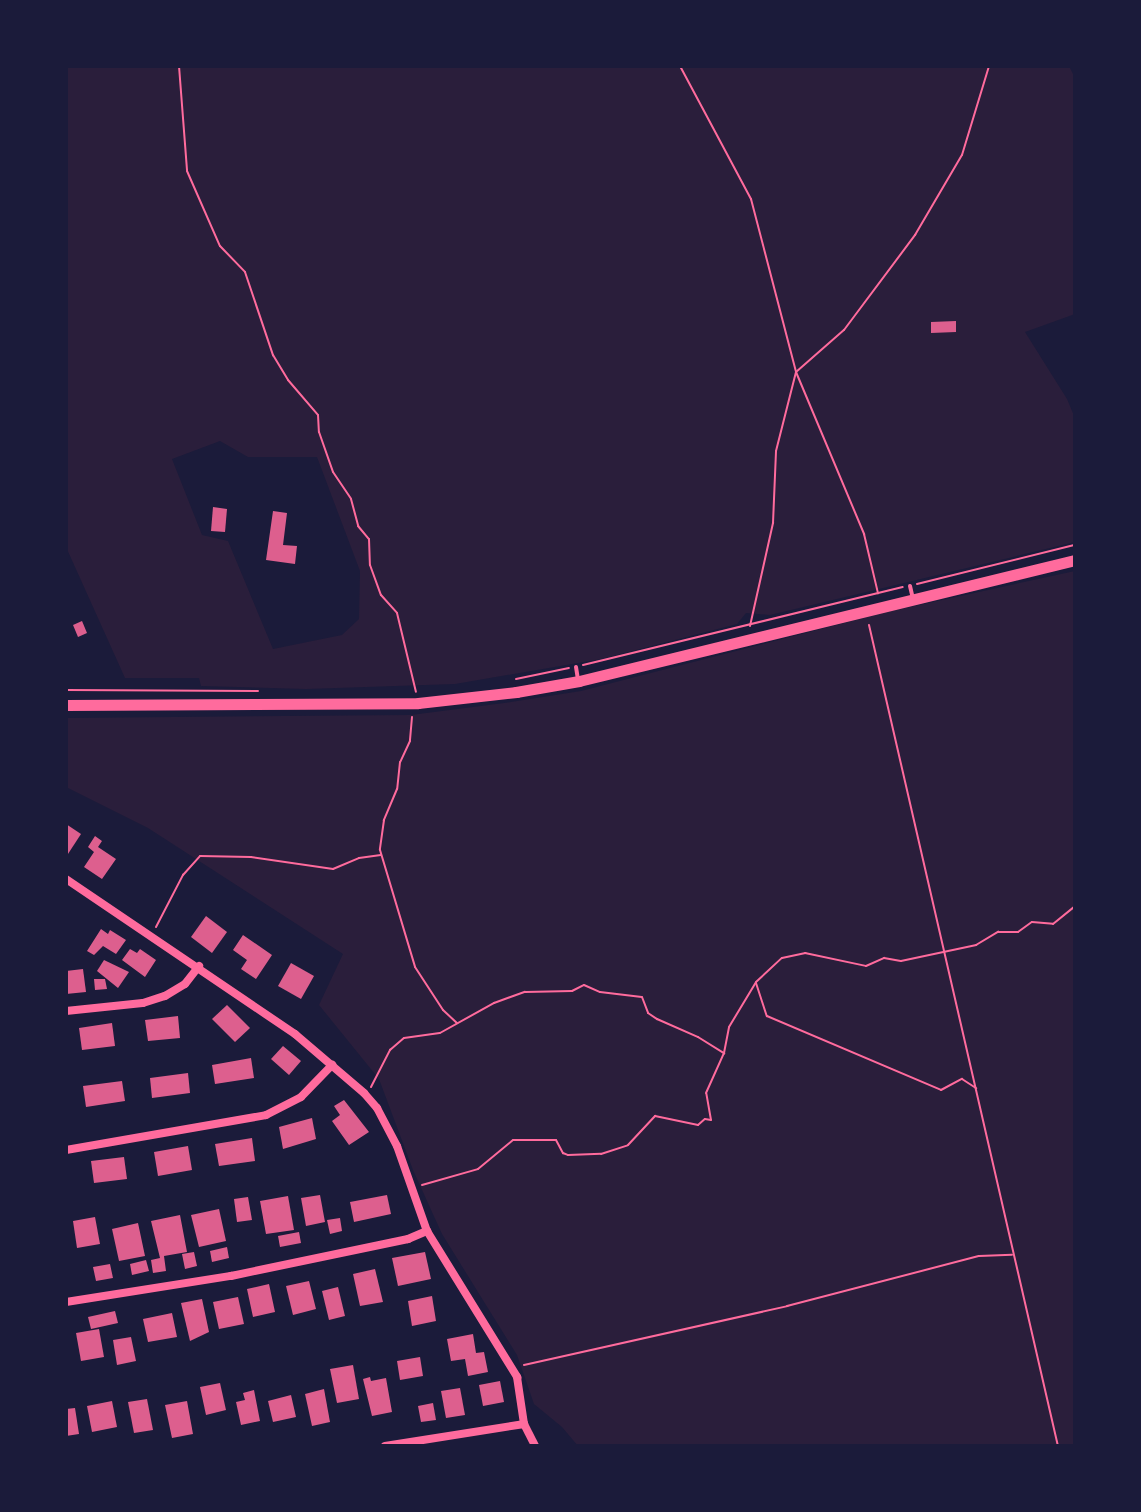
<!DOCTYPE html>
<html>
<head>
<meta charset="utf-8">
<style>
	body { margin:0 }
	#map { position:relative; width:1141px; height:1512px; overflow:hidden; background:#1b1b3a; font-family:Lato,sans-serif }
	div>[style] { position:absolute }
	.green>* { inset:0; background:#2a1e3b }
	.building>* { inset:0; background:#dd5f8e }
	.path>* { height:2px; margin:-1px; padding:0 1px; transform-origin:1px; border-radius:1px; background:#ff6b9d }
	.service>* { height:4px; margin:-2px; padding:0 2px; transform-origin:2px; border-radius:2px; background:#ff6b9d }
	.minor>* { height:8px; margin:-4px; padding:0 4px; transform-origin:4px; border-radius:4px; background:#ff6b9d }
	.secondary>* { height:11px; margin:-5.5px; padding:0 5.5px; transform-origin:5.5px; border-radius:5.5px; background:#ff6b9d }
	span { translate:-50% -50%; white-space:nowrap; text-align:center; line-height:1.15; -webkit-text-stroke:7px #1b1b3a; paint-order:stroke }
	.frame { position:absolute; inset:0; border:68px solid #1b1b3a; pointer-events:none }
</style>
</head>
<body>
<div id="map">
	<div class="green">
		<div style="clip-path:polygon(evenodd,66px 66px,1069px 66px,1075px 78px,1075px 314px,1025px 332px,1067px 399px,1075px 418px,1075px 542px,770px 615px,746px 613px,737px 624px,601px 659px,455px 684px,306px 689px,201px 686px,199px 678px,125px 678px,66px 547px,66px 66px,220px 441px,248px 457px,317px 457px,360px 571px,359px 619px,342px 635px,273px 649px,228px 541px,202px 535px,172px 459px,220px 441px)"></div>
		<div style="clip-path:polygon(1075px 571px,1075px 1446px,578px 1446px,562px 1427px,534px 1404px,517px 1355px,442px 1234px,413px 1170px,379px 1079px,319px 1005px,343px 954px,148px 828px,66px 787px,66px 718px,411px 715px,511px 702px,581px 691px,887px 612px)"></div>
	</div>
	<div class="building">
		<div style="clip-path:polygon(956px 321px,956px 332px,931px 333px,931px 322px)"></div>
		<div style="clip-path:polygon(213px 507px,227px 509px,225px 532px,211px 531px)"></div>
		<div style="clip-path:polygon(273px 511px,287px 513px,283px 545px,297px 546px,295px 564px,266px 560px)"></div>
		<div style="clip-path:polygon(82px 621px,87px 633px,78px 637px,73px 625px)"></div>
		<div style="clip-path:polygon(66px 824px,81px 834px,66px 857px)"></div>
		<div style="clip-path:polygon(95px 836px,102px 841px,98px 847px,116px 859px,102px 879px,84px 867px,94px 852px,88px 847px)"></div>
		<div style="clip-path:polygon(206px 916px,227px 932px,212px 953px,191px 937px)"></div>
		<div style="clip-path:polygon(101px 929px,108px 934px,110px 930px,126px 940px,116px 954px,103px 946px,94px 955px,87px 951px)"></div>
		<div style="clip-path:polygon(243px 935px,272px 955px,256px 979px,241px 969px,247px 960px,233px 950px)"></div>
		<div style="clip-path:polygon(130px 949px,137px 953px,140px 949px,156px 960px,145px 977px,122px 960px)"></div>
		<div style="clip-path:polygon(104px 960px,129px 972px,118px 988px,97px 971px)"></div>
		<div style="clip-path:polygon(291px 963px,314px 976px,301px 999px,278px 986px)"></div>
		<div style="clip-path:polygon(83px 969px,86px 992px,66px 994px,66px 971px)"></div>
		<div style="clip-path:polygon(94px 979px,105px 979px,107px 989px,95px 990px)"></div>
		<div style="clip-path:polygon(227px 1005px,250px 1028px,235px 1042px,212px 1019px)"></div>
		<div style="clip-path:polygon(178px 1016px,180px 1038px,148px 1041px,145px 1020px)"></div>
		<div style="clip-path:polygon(112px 1023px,115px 1046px,82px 1050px,79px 1028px)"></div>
		<div style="clip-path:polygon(283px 1046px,301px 1061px,289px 1075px,271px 1059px)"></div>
		<div style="clip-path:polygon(251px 1058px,254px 1078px,215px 1084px,212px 1065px)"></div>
		<div style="clip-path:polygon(188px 1073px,190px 1093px,152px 1098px,150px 1078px)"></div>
		<div style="clip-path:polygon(122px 1081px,125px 1101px,86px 1107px,83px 1086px)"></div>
		<div style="clip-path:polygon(344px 1100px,369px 1132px,349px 1145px,332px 1121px,340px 1115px,334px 1106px)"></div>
		<div style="clip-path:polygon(312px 1118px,316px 1139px,283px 1149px,279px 1127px)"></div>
		<div style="clip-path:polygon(252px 1138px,255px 1161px,219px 1166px,215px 1144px)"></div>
		<div style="clip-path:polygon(188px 1146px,192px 1170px,158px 1176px,154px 1152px)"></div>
		<div style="clip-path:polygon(124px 1157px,127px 1179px,94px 1183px,91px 1161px)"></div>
		<div style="clip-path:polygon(320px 1195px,325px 1222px,306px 1226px,301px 1198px)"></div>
		<div style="clip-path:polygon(387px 1195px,391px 1214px,354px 1222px,350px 1202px)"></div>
		<div style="clip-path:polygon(288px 1196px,294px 1230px,266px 1234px,260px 1201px)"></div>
		<div style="clip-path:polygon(248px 1197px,252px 1220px,237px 1222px,234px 1199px)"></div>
		<div style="clip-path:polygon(219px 1209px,226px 1241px,199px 1247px,191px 1215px)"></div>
		<div style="clip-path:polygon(180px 1215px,187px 1252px,164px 1256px,166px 1271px,153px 1273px,151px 1260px,160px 1258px,151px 1221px)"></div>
		<div style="clip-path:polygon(95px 1217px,100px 1244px,77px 1248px,73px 1221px)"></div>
		<div style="clip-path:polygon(340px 1218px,342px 1231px,330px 1234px,327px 1220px)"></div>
		<div style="clip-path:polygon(138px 1223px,145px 1256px,119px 1261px,112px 1229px)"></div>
		<div style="clip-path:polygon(299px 1232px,301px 1243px,280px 1247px,278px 1236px)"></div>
		<div style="clip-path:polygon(227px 1247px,229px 1258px,212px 1262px,210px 1251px)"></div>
		<div style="clip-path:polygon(194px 1252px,197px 1266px,185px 1269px,182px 1254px)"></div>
		<div style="clip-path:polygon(425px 1252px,431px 1279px,398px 1286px,392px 1258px)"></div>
		<div style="clip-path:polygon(146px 1260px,149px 1271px,132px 1275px,130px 1264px)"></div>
		<div style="clip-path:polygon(110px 1264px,113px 1278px,96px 1281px,93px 1267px)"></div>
		<div style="clip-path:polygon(375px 1269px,383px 1302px,360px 1306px,353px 1274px)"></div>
		<div style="clip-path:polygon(309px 1281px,316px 1309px,293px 1315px,286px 1286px)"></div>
		<div style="clip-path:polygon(269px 1284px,275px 1312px,253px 1317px,247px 1289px)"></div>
		<div style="clip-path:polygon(338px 1287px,345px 1316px,329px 1320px,322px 1291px)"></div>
		<div style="clip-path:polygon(432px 1296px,436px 1321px,412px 1326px,408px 1301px)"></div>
		<div style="clip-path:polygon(238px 1297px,244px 1324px,219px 1329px,213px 1302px)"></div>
		<div style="clip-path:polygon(202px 1299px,209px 1332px,190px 1341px,181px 1303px)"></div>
		<div style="clip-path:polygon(115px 1311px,118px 1323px,91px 1329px,88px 1317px)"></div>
		<div style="clip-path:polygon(172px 1313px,177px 1337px,148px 1342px,143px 1319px)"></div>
		<div style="clip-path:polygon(99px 1329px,104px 1357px,81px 1361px,76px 1333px)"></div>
		<div style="clip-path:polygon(473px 1334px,476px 1353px,484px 1352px,488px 1372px,468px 1376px,465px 1359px,451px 1361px,447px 1339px)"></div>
		<div style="clip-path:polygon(131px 1337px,136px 1361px,117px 1365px,113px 1340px)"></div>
		<div style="clip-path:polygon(420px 1357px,423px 1376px,400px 1380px,397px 1361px)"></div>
		<div style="clip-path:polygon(353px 1365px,359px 1399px,337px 1403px,330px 1369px)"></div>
		<div style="clip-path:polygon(370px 1377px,371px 1381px,386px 1378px,392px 1412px,372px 1416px,363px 1379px)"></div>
		<div style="clip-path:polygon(500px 1381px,504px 1402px,483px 1406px,479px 1385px)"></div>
		<div style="clip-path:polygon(220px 1383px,226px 1410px,206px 1415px,200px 1387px)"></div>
		<div style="clip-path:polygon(460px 1388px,465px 1415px,446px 1418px,441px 1391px)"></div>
		<div style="clip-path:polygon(324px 1389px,330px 1422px,312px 1426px,305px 1394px)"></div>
		<div style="clip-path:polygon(254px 1390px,260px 1421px,241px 1425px,236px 1402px,245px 1400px,243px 1393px)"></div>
		<div style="clip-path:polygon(291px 1395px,296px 1417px,273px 1422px,268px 1401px)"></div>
		<div style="clip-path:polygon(147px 1399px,153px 1430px,134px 1433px,128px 1402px)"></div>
		<div style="clip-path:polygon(112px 1401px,117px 1427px,92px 1432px,87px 1406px)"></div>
		<div style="clip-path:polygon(187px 1401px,193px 1434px,172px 1438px,165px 1405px)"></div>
		<div style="clip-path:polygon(433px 1403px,436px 1420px,421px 1422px,418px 1406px)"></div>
		<div style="clip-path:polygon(75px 1408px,79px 1434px,66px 1436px,66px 1409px)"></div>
	</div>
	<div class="path">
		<div style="left:179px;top:66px;width:105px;rotate:85.6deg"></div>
		<div style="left:187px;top:171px;width:82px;rotate:66.3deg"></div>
		<div style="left:220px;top:246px;width:36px;rotate:46deg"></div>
		<div style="left:245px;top:272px;width:88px;rotate:71.4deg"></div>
		<div style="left:273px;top:355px;width:29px;rotate:59deg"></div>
		<div style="left:288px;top:380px;width:46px;rotate:49.4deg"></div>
		<div style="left:318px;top:415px;width:17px;rotate:87deg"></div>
		<div style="left:319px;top:432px;width:42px;rotate:70.7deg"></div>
		<div style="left:333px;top:472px;width:32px;rotate:56deg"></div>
		<div style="left:351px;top:499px;width:28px;rotate:75deg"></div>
		<div style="left:358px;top:526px;width:17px;rotate:50deg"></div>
		<div style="left:369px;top:539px;width:26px;rotate:88deg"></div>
		<div style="left:370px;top:565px;width:32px;rotate:70deg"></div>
		<div style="left:381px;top:595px;width:24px;rotate:48deg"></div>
		<div style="left:397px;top:613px;width:81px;rotate:76.5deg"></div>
		<div style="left:680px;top:66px;width:151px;rotate:61.9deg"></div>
		<div style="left:751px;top:199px;width:179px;rotate:75.4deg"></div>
		<div style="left:796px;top:372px;width:176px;rotate:67.2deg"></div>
		<div style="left:864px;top:534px;width:61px;rotate:76.7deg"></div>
		<div style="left:917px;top:584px;width:163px;rotate:-13.9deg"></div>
		<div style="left:869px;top:625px;width:842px;rotate:77.04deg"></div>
		<div style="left:750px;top:626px;width:106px;rotate:-77.4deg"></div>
		<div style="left:773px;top:523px;width:72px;rotate:-87.6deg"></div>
		<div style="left:776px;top:451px;width:81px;rotate:-75.8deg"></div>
		<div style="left:796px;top:372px;width:64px;rotate:-41.2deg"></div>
		<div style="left:844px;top:330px;width:119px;rotate:-53.2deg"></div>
		<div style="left:915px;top:235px;width:93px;rotate:-59.6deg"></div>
		<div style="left:962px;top:155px;width:93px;rotate:-73.1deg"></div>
		<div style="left:583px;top:665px;width:329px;rotate:-13.7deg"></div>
		<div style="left:516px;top:679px;width:54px;rotate:-11.7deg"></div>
		<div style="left:66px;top:690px;width:192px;rotate:0.3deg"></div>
		<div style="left:412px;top:717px;width:24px;rotate:95deg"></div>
		<div style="left:410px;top:741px;width:23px;rotate:115deg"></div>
		<div style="left:400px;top:762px;width:27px;rotate:96deg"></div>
		<div style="left:397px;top:789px;width:34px;rotate:113deg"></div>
		<div style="left:384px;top:820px;width:30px;rotate:98deg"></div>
		<div style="left:380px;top:850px;width:122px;rotate:73.3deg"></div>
		<div style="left:415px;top:967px;width:51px;rotate:56.9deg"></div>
		<div style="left:443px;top:1010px;width:19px;rotate:43deg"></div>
		<div style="left:156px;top:927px;width:59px;rotate:-62.6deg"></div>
		<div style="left:183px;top:875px;width:25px;rotate:-48deg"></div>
		<div style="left:200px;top:856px;width:51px;rotate:1.1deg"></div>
		<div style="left:251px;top:857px;width:83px;rotate:8.3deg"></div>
		<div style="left:333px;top:869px;width:28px;rotate:-23deg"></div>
		<div style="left:359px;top:858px;width:22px;rotate:-8deg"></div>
		<div style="left:756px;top:983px;width:35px;rotate:72deg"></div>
		<div style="left:767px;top:1016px;width:189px;rotate:23deg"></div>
		<div style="left:941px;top:1090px;width:24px;rotate:-28deg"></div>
		<div style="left:962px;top:1079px;width:17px;rotate:33deg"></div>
		<div style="left:371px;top:1087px;width:42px;rotate:-62.8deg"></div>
		<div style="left:390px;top:1050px;width:18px;rotate:-41deg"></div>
		<div style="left:404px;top:1038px;width:36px;rotate:-8deg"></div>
		<div style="left:440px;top:1033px;width:62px;rotate:-29.1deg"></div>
		<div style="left:494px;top:1003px;width:33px;rotate:-20deg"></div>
		<div style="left:525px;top:992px;width:47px;rotate:-1.2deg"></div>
		<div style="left:572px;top:991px;width:13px;rotate:-27deg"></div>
		<div style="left:584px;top:985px;width:17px;rotate:24deg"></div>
		<div style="left:600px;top:992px;width:42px;rotate:6.8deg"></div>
		<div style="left:642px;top:997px;width:17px;rotate:69deg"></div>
		<div style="left:648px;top:1013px;width:11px;rotate:34deg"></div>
		<div style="left:657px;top:1019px;width:45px;rotate:23.7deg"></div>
		<div style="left:698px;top:1037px;width:31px;rotate:32deg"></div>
		<div style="left:422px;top:1185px;width:58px;rotate:-15.9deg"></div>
		<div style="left:478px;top:1169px;width:45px;rotate:-39.6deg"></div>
		<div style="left:513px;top:1140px;width:43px"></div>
		<div style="left:556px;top:1140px;width:15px;rotate:62deg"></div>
		<div style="left:563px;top:1153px;width:5px;rotate:22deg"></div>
		<div style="left:568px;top:1155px;width:33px;rotate:-2deg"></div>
		<div style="left:601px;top:1154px;width:28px;rotate:-18deg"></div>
		<div style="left:628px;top:1145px;width:40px;rotate:-47deg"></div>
		<div style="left:655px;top:1116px;width:44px;rotate:11.8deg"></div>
		<div style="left:698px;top:1125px;width:9px;rotate:-41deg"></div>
		<div style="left:705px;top:1119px;width:6px;rotate:9deg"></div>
		<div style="left:711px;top:1120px;width:27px;rotate:-100deg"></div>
		<div style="left:706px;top:1093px;width:44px;rotate:-65.8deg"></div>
		<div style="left:724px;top:1053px;width:26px;rotate:-79deg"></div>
		<div style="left:729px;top:1027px;width:52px;rotate:-59deg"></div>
		<div style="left:756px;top:982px;width:35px;rotate:-43deg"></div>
		<div style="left:782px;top:958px;width:24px;rotate:-12deg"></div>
		<div style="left:805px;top:953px;width:62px;rotate:12deg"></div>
		<div style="left:866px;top:966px;width:20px;rotate:-24deg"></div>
		<div style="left:884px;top:958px;width:17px;rotate:10deg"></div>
		<div style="left:901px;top:961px;width:77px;rotate:-12deg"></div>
		<div style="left:976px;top:945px;width:26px;rotate:-31deg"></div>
		<div style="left:998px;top:932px;width:20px"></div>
		<div style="left:1018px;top:932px;width:17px;rotate:-36deg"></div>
		<div style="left:1032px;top:922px;width:21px;rotate:5deg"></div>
		<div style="left:1053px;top:924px;width:28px;rotate:-39deg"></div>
		<div style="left:524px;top:1365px;width:270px;rotate:-12.6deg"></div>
		<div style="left:787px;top:1306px;width:198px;rotate:-14.6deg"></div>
		<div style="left:979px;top:1256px;width:33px;rotate:-2deg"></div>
	</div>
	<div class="service">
		<div style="left:910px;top:586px;width:13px;rotate:77deg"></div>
		<div style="left:576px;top:667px;width:13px;rotate:81deg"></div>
	</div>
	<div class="minor">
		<div style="left:66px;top:879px;width:277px;rotate:34.1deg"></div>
		<div style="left:295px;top:1034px;width:91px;rotate:40.5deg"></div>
		<div style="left:364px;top:1093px;width:20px;rotate:49deg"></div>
		<div style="left:377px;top:1108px;width:43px;rotate:62.2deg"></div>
		<div style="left:397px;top:1146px;width:90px;rotate:70.6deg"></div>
		<div style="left:427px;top:1231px;width:172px;rotate:58.3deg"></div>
		<div style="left:517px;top:1377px;width:48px;rotate:81.5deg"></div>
		<div style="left:524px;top:1424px;width:25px;rotate:63deg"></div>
		<div style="left:66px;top:1011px;width:77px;rotate:-5.9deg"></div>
		<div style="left:143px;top:1003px;width:23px;rotate:-18deg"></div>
		<div style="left:165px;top:996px;width:23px;rotate:-31deg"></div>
		<div style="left:185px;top:984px;width:23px;rotate:-52deg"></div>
		<div style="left:66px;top:1150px;width:203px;rotate:-9.9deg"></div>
		<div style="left:266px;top:1115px;width:39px;rotate:-27deg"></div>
		<div style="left:301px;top:1097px;width:45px;rotate:-45.9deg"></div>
		<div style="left:66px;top:1302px;width:167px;rotate:-9deg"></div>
		<div style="left:231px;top:1276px;width:181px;rotate:-11.8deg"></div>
		<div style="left:408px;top:1239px;width:21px;rotate:-23deg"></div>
		<div style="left:385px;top:1446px;width:141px;rotate:-9deg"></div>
	</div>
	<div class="secondary">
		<div style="left:66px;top:705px;width:352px;rotate:-0.3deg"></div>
		<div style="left:418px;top:703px;width:99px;rotate:-6.4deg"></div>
		<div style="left:516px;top:692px;width:64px;rotate:-9.9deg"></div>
		<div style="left:579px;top:681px;width:511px;rotate:-13.71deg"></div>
	</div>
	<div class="frame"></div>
</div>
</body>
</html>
